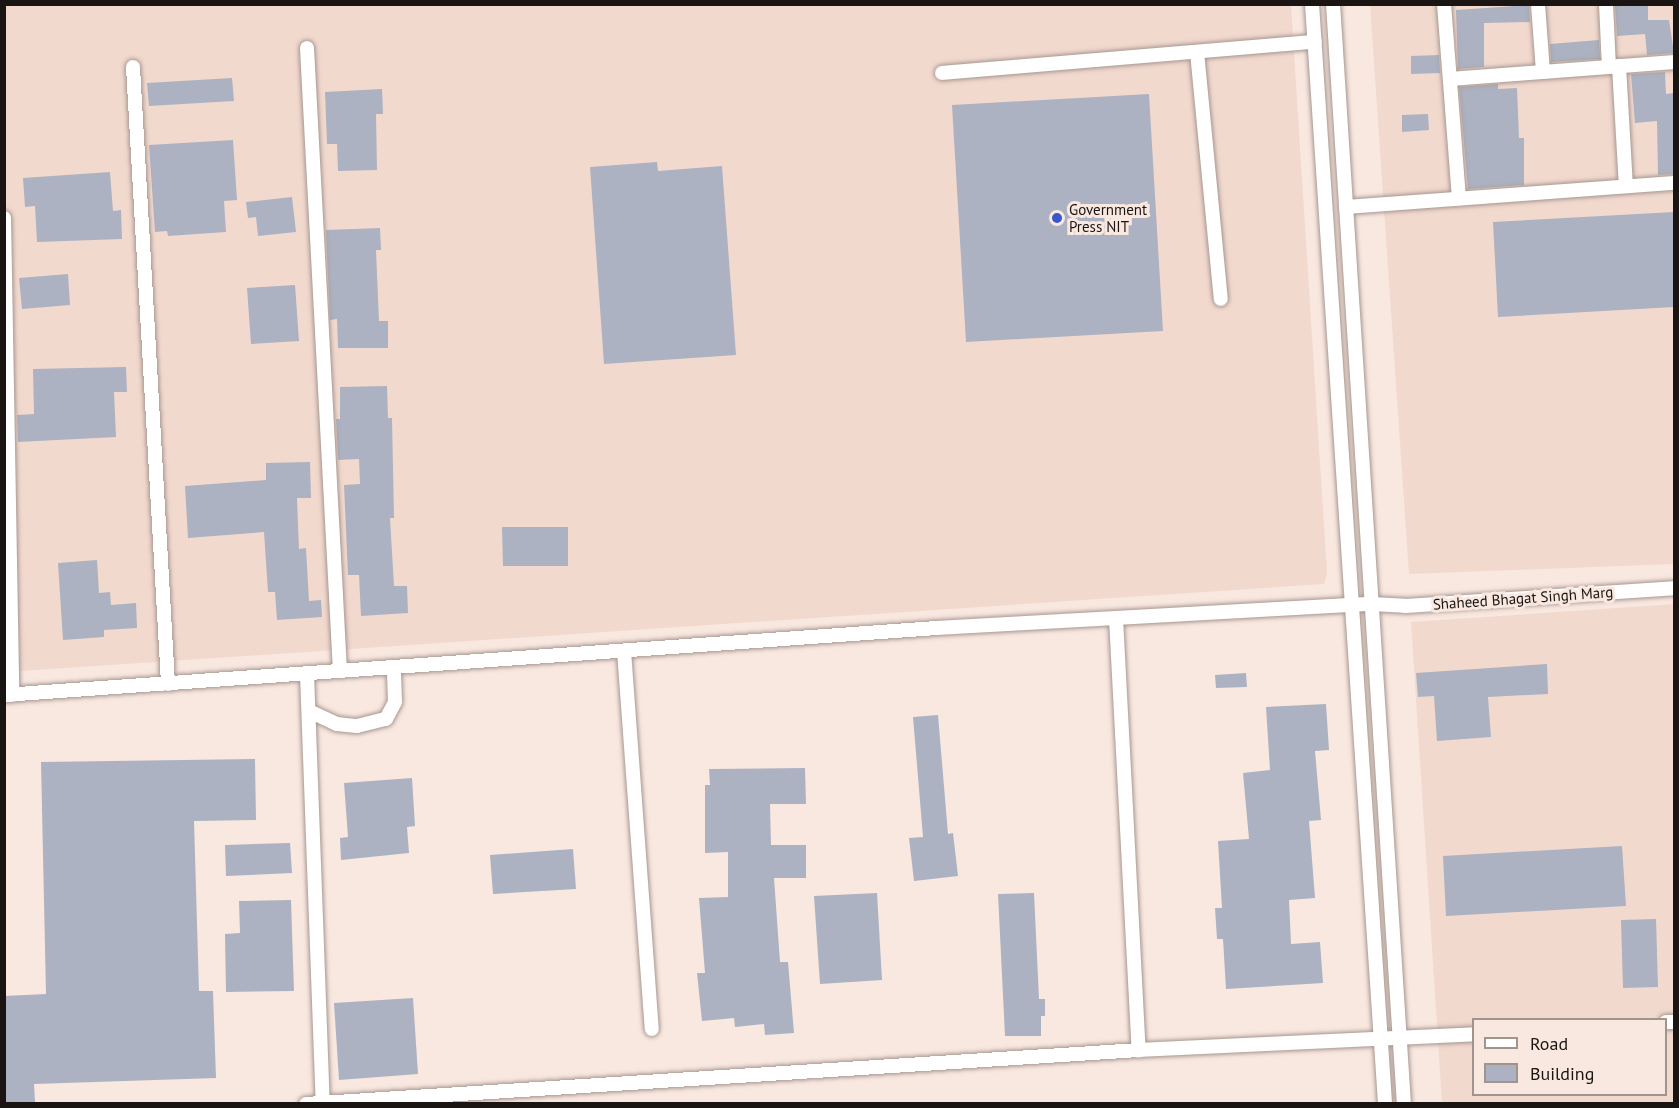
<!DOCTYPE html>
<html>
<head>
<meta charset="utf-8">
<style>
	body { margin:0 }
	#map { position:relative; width:1679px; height:1108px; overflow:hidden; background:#f9e8e0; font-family:"PT Sans",sans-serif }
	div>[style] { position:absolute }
	.built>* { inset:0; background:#f2d9ce }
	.building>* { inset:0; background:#acb2c1 }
	.roads { filter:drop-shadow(0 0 2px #a79790) drop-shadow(0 0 2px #a79790) }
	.minor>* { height:14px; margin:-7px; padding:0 7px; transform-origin:7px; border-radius:7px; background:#fff }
	.dots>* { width:16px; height:16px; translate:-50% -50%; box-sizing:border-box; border:3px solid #f9e8e0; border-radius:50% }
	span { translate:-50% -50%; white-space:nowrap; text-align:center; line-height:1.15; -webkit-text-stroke:6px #f9e8e0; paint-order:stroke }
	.poi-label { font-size:15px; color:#1a1512 }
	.left { translate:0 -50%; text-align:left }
	.street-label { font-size:15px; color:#1a1512 }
	.frame { position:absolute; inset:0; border:6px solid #1a1512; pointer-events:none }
	.legend { position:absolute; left:1472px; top:1018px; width:195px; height:78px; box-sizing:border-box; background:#f9e8e0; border:2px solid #a0948e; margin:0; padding:8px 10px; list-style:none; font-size:18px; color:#1a1512 }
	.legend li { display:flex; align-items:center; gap:12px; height:30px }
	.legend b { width:30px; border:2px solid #a0948e }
</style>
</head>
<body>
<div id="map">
	<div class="built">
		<div style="clip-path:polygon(5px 5px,1291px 5px,1327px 573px,1324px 584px,5px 672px)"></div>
		<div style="clip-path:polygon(1370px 5px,1674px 5px,1674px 564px,1409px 574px)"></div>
		<div style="clip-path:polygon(evenodd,1674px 604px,1674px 1103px,1442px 1103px,1411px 622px,1674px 604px,1474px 1020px,1666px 1020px,1666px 1094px,1474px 1094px,1474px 1020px)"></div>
	</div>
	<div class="building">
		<div style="clip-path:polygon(1615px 4px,1648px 4px,1648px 20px,1669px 20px,1674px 53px,1647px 55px,1645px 34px,1617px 36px)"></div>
		<div style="clip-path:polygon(1529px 5px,1530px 22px,1484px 23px,1484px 67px,1458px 69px,1456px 10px)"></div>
		<div style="clip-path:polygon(1599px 40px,1600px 59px,1551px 62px,1550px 44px)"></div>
		<div style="clip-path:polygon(1439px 55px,1440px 73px,1411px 74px,1411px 56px)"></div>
		<div style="clip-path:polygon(1665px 72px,1666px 94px,1674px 93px,1674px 174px,1658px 175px,1657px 121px,1635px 123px,1631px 74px)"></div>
		<div style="clip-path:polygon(232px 78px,234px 101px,149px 106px,147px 83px)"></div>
		<div style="clip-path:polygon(1498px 84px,1498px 89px,1517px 88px,1519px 138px,1524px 138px,1524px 185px,1468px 189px,1459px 87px)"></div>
		<div style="clip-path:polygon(382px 89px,383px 114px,376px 114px,377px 170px,338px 171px,337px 144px,327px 144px,325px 92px)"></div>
		<div style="clip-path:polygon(1149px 94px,1163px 331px,966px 342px,952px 105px)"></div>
		<div style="clip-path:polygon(1428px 114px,1429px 130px,1402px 132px,1402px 115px)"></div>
		<div style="clip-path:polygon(233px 140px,237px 200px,224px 201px,226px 232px,168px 236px,167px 231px,155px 232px,149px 145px)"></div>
		<div style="clip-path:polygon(657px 162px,658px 171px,722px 166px,736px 355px,604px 364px,590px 167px)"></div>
		<div style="clip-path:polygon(110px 172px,113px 211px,121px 210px,122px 239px,37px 242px,35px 206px,25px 207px,23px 178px)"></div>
		<div style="clip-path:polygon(292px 197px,296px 232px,258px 236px,256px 217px,248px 218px,246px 202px)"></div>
		<div style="clip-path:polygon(1674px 212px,1674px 307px,1498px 317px,1493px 222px)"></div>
		<div style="clip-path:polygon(380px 228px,381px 250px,376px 250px,379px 321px,388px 321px,388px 348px,338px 348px,337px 319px,330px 320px,326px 230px)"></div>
		<div style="clip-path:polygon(68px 274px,70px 305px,22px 309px,19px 278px)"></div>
		<div style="clip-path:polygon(295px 285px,299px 341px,251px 344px,247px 288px)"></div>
		<div style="clip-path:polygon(126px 367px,127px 392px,114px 392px,116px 437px,18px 442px,17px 415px,34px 414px,33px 369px)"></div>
		<div style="clip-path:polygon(387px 386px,388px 418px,392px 418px,394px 518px,390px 518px,394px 586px,407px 586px,408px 613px,361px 616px,359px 575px,348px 575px,344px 485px,360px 484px,359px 459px,338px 460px,336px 419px,340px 419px,340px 387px)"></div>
		<div style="clip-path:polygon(310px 462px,311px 498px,297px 498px,299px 549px,306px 548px,309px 601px,321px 600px,322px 617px,277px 620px,275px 592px,268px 592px,264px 532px,188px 538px,185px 486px,266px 480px,266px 463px)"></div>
		<div style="clip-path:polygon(502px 527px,568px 527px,568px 566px,503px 566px)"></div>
		<div style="clip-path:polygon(97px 560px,99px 593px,110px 592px,111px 605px,136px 603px,137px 628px,104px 630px,104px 637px,63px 640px,58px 563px)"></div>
		<div style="clip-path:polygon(1547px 664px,1548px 694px,1488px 697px,1491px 737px,1437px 741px,1434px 696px,1418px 697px,1416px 673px)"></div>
		<div style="clip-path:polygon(1246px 673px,1247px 687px,1216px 688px,1215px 675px)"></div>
		<div style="clip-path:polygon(1326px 704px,1329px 750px,1315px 751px,1321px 820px,1309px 821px,1315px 898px,1289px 900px,1291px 944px,1320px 942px,1323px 983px,1226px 989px,1223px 939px,1217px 939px,1215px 908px,1222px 908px,1218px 841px,1249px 839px,1243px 773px,1270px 770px,1266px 707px)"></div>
		<div style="clip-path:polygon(938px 715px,948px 834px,953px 833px,958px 876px,914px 881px,909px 838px,923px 837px,913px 717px)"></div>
		<div style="clip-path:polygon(255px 759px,256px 820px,194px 821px,199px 991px,213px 991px,216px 1078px,34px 1084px,35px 1102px,4px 1104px,4px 996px,46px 994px,41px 762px)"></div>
		<div style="clip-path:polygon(805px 768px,806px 804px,770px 804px,771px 845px,806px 845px,806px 878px,774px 878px,780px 962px,788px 962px,794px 1033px,765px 1035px,764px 1024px,735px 1027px,734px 1018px,702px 1021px,697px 973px,705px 973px,699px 898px,728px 897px,728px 852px,705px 853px,705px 785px,710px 785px,709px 769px)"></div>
		<div style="clip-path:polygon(412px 778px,415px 826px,407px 827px,409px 853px,341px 860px,340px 838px,348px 837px,344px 783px)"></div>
		<div style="clip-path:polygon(290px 843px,292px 873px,226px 876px,225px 845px)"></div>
		<div style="clip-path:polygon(1622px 846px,1626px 906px,1446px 916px,1443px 856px)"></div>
		<div style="clip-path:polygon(573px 849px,576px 889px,493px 894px,490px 855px)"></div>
		<div style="clip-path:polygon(877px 893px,882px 980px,820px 984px,814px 896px)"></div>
		<div style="clip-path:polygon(1034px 893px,1039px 999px,1045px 999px,1045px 1016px,1041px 1016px,1041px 1036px,1005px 1036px,998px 894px)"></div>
		<div style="clip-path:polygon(291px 900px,294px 991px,226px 992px,225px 934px,240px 933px,239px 901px)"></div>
		<div style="clip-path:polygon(1656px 919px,1658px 987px,1623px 988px,1621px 920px)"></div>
		<div style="clip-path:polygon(413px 998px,418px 1074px,339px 1080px,334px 1003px)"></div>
	</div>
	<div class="roads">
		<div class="minor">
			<div style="left:1312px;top:4px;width:1102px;rotate:86.2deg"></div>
			<div style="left:1333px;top:4px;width:1102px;rotate:86.31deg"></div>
			<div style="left:1444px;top:4px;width:195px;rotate:85.6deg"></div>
			<div style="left:1538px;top:4px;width:68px;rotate:85.8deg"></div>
			<div style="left:1606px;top:4px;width:63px;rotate:87.3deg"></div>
			<div style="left:307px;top:48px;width:624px;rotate:86.97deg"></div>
			<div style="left:1197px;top:52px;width:248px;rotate:84.5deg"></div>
			<div style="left:1619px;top:66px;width:120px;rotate:86.7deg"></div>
			<div style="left:133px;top:67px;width:618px;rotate:86.75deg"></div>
			<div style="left:942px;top:73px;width:374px;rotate:-4.8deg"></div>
			<div style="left:1450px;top:79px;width:225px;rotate:-4.3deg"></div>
			<div style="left:1346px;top:207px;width:329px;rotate:-4.2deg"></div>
			<div style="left:4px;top:218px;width:477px;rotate:89deg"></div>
			<div style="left:1116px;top:618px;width:433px;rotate:87deg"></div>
			<div style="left:624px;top:651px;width:379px;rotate:85.8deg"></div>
			<div style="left:307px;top:674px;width:428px;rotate:87.9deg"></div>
			<div style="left:4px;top:695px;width:934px;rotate:-4.11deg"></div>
			<div style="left:936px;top:628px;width:436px;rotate:-3.2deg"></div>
			<div style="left:1371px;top:604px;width:34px;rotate:3deg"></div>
			<div style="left:1405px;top:606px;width:270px;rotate:-3.8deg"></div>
			<div style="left:309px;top:711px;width:31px;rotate:25deg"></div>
			<div style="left:337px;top:724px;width:20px;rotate:6deg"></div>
			<div style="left:357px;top:726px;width:30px;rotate:-14deg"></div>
			<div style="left:386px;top:719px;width:19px;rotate:-62deg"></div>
			<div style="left:395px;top:702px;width:35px;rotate:-92deg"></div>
			<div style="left:1666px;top:1022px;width:8px"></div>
			<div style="left:306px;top:1104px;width:835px;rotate:-3.71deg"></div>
			<div style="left:1139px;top:1050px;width:335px;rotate:-2.7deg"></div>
		</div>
	</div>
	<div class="dots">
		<div style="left:1057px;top:218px;background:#3758ca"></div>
	</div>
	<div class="poi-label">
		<span class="left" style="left:1069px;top:218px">Government<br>Press NIT</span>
	</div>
	<div class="street-label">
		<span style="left:1523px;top:598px;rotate:-4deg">Shaheed Bhagat Singh Marg</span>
	</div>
	<div class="frame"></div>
	<ul class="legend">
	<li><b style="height:8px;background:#fff"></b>Road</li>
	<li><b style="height:16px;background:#acb2c1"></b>Building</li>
	</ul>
</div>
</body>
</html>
